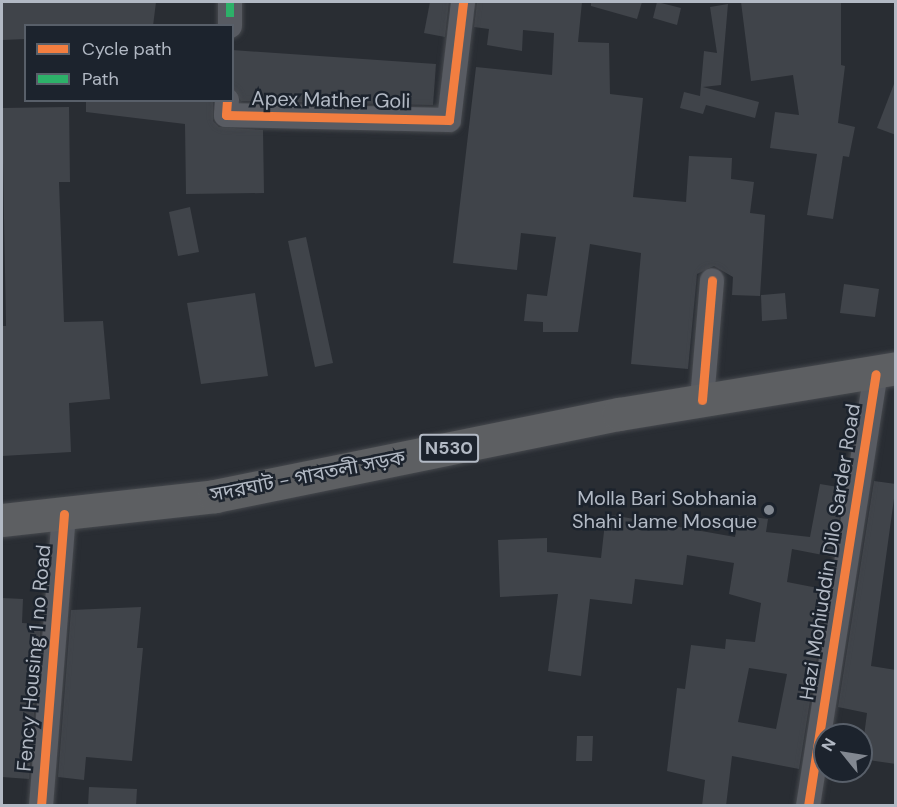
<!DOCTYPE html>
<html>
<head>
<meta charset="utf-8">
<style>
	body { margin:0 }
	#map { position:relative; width:897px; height:807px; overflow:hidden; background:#292d33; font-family:"DM Sans","Noto Sans Bengali",sans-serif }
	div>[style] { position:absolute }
	.building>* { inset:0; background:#40444a }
	.roads { filter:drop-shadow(0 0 2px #46494e) drop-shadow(0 0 2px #46494e) }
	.minor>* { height:24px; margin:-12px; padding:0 12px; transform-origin:12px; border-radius:12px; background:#585b62 }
	.highway>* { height:33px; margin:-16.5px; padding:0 16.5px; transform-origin:16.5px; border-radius:16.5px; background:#5d5f62 }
	.quiet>* { height:8px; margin-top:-4px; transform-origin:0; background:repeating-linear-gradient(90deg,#2db169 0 15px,transparent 0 23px) }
	.cycleway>* { height:9px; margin:-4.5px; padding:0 4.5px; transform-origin:4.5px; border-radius:4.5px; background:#f27e40 }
	.dots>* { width:16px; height:16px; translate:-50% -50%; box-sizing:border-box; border:3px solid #1c232d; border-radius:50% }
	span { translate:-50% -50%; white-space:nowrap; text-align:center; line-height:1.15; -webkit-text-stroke:5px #1c232d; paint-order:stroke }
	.shield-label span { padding:2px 4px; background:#1c232d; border:2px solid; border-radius:4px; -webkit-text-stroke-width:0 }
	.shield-label { font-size:18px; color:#b2b9c4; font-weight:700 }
	.street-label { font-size:20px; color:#b2b9c4 }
	.poi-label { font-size:20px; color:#b2b9c4 }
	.right { translate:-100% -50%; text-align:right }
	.frame { position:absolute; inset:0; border:3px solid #b2b9c4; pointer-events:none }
	.legend { position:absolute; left:24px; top:24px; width:210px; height:78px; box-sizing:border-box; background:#1c232d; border:2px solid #585f69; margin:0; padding:8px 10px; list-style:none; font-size:18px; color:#b2b9c4 }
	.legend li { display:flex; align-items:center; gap:12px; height:30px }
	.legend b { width:30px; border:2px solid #585f69 }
	.north { position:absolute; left:813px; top:723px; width:60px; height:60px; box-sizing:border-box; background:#1c232d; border:2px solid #585f69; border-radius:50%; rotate:300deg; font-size:16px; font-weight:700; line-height:24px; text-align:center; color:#b2b9c4 }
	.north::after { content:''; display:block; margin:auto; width:21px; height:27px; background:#828891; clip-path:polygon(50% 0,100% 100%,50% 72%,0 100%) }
</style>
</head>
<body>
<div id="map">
	<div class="building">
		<div style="clip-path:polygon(2px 2px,156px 2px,153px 26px,26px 26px,26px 39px,2px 40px)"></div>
		<div style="clip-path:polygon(430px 2px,449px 2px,445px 37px,424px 33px)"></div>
		<div style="clip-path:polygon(477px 2px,582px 2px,578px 42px,609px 43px,610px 94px,643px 98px,633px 197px,686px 202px,689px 156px,732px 158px,731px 179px,754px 182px,750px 213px,765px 215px,760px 296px,732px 295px,733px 277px,714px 266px,697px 274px,688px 369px,631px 364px,641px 253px,590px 244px,578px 332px,543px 332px,543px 322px,524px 321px,527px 294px,547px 296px,556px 237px,521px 233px,517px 270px,453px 263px,476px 67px,552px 75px,554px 33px,523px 30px,522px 51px,487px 45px,489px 29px,474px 27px)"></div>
		<div style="clip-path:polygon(591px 2px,642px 2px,637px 19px,591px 6px)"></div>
		<div style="clip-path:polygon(657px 2px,681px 8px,677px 25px,653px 18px)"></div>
		<div style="clip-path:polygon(741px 2px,841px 2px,841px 65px,845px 66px,838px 123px,855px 127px,849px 157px,843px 156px,833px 219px,807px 215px,817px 154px,770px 148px,775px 112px,799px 115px,793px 75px,751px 81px)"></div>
		<div style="clip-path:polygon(728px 4px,721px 85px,703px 87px,759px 102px,755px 118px,706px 105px,703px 114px,680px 108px,684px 92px,700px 96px,704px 51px,717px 53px,710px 7px)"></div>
		<div style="clip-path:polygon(232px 50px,436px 64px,433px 105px,241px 101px,232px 87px)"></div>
		<div style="clip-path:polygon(894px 84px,896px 84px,896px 135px,877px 128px)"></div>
		<div style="clip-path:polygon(86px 100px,213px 100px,213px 121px,219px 127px,263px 130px,264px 193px,186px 194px,185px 124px,86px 112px)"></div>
		<div style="clip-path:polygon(69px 107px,70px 182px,59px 182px,64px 322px,103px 321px,110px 399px,69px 403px,71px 452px,2px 456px,2px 326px,6px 326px,2px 108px)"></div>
		<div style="clip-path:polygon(190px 207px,199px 252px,178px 256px,169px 212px)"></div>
		<div style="clip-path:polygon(306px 237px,333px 363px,315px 367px,288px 241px)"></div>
		<div style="clip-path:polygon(844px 284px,879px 289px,875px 317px,840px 313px)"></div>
		<div style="clip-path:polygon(255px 293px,268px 376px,201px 384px,187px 303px)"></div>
		<div style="clip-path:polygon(785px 293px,787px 319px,762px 321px,761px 295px)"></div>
		<div style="clip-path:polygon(874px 481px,896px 484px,871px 666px,896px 670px,896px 764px,861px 759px,867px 713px,838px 707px)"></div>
		<div style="clip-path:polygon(evenodd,820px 484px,844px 488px,833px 557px,792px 549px,787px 582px,828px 590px,799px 769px,732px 756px,726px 806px,702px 806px,705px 780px,667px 771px,677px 688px,685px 689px,691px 645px,725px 649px,726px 639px,755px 642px,761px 603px,729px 594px,734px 563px,687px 555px,683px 585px,635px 579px,632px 604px,590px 599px,581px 676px,548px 671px,558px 594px,500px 597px,498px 540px,547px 538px,547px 552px,601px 558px,606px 514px,735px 537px,738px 515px,768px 519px,766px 532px,810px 537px,820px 484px,749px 668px,787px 674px,776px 729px,738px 722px,749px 668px)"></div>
		<div style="clip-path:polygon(2px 598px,23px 599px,22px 623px,41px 624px,29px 779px,2px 777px)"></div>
		<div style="clip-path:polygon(141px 607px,137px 648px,143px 648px,132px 761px,86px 757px,84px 780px,58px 777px,71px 610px)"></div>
		<div style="clip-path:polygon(577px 736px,593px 736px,592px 761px,576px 761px)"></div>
		<div style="clip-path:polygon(89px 787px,137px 789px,136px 806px,88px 806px)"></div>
	</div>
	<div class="roads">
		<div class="minor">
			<div style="left:230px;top:2px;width:24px;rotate:90deg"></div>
			<div style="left:227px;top:100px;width:15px;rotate:94deg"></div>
			<div style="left:226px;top:115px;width:223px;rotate:1.3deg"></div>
			<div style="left:449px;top:120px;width:119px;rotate:-83.2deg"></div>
			<div style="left:702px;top:400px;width:120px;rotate:-85.2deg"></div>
			<div style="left:41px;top:806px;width:293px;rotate:-85.5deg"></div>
			<div style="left:808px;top:806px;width:437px;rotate:-81.1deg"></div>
		</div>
		<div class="highway">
			<div style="left:2px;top:520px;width:214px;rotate:-6.4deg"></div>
			<div style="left:215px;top:496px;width:412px;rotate:-11.5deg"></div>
			<div style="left:619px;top:414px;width:281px;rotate:-9.4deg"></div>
		</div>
	</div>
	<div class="quiet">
		<div style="left:230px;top:2px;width:24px;rotate:90deg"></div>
	</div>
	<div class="cycleway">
		<div style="left:227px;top:100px;width:15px;rotate:94deg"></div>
		<div style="left:226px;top:115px;width:223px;rotate:1.3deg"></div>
		<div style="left:449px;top:120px;width:119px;rotate:-83.2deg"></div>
		<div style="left:702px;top:400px;width:120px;rotate:-85.2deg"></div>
		<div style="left:41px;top:806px;width:293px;rotate:-85.5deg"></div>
		<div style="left:808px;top:806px;width:437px;rotate:-81.1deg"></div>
	</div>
	<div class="dots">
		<div style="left:769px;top:510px;background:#828891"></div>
	</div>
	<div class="shield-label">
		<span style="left:449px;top:448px">N530</span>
	</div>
	<div class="street-label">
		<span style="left:331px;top:100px;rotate:1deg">Apex Mather Goli</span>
		<span style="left:308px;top:476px;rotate:-11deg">সদরঘাট - গাবতলী সড়ক</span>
		<span style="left:830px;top:552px;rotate:-81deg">Hazi Mohiuddin Dilo Sarder Road</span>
		<span style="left:34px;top:658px;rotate:-85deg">Fency Housing 1 no Road</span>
	</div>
	<div class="poi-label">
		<span class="right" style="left:757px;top:510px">Molla Bari Sobhania<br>Shahi Jame Mosque</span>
	</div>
	<div class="frame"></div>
	<ul class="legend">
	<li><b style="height:8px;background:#f27e40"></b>Cycle path</li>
	<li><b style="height:8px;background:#2db169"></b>Path</li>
	</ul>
	<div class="north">N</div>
</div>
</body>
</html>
